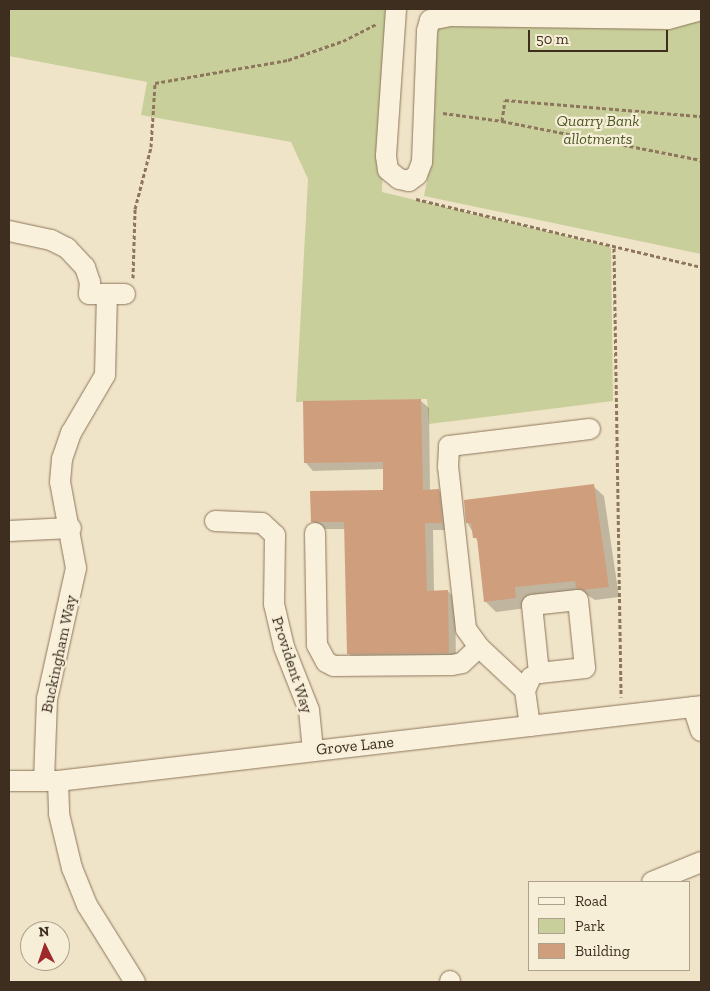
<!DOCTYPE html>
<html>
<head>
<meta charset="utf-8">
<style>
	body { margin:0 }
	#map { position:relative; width:710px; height:991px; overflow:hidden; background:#f0e4c8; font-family:"Zilla Slab",serif }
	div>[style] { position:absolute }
	.green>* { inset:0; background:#c9cf9b }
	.shadow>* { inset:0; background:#0003 }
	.building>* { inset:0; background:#cf9f7d }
	.path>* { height:3px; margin-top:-1.5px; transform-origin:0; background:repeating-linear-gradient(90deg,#8d765c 0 4px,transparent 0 6.5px) }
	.roads { filter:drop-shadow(0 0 1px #8d765c) drop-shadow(0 0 1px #8d765c) }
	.minor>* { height:20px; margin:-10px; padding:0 10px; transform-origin:10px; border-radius:10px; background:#faf1dc }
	span { translate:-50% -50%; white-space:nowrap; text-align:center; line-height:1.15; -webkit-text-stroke:4.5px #f7eed8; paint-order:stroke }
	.park-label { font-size:16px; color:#4d5a26; font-style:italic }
	.street-label { font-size:16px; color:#3d2e20 }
	.frame { position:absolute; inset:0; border:10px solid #3d2e20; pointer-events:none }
	.legend { position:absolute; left:528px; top:881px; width:162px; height:90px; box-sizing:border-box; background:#f7eed8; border:1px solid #ada18e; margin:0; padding:6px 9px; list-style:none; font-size:15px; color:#3d2e20 }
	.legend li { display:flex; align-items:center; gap:10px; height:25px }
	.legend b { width:25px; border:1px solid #ada18e }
	.north { position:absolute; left:20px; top:921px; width:50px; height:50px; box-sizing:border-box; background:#f7eed8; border:1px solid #ada18e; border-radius:50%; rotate:356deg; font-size:14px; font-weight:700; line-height:20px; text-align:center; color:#3d2e20 }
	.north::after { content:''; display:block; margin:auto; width:18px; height:22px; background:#9e2a2b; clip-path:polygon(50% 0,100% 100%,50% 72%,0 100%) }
	.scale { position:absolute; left:528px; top:30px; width:140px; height:22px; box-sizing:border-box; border:2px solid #3d2e20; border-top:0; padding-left:6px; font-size:15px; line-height:18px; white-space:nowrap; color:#3d2e20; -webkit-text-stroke:4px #f7eed8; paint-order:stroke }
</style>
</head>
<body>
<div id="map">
	<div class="green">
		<div style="clip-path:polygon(9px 9px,388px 9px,382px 192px,611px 247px,613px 401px,429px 424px,427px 399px,296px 402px,308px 179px,291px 142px,141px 115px,147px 82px,9px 56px)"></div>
		<div style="clip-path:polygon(424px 9px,701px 9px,701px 254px,424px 196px,430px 165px,438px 26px,592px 28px,593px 13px)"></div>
	</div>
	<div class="shadow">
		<div style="clip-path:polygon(421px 401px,429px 408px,430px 491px,438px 490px,446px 498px,449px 530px,433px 530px,434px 592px,448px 591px,455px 599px,456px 660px,356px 661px,348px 653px,345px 529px,320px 529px,312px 521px,384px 491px,384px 469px,313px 471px,306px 463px)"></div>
		<div style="clip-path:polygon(593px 486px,604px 496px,619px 597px,595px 600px,581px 591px,525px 597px,526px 608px,496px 612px,486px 602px,478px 542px,467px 522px)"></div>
	</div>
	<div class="building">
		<div style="clip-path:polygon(421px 399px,423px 490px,439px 489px,442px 523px,425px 523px,427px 591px,448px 590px,449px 653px,347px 654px,344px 522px,311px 522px,310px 491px,383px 490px,383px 462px,304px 463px,303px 401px)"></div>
		<div style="clip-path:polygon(594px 484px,609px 587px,584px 590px,576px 588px,575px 581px,515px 587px,516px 598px,484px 602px,477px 538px,473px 538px,471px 523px,466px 523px,464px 500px)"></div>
	</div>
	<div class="path">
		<div style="left:443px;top:113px;width:60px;rotate:7.7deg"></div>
		<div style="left:502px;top:121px;width:203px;rotate:11.1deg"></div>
		<div style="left:502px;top:121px;width:21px;rotate:-82deg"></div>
		<div style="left:505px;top:100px;width:197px;rotate:4.7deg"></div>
		<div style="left:416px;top:199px;width:293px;rotate:13.4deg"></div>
		<div style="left:614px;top:248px;width:449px;rotate:89.1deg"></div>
		<div style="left:133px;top:278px;width:69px;rotate:-88.3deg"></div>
		<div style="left:135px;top:209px;width:64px;rotate:-75.5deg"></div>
		<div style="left:151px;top:147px;width:64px;rotate:-86.4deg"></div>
		<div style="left:155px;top:83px;width:135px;rotate:-9.8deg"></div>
		<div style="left:288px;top:60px;width:58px;rotate:-19.1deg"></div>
		<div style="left:343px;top:41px;width:38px;rotate:-27deg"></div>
	</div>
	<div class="roads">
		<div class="minor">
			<div style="left:396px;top:9px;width:147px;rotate:93.9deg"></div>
			<div style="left:386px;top:156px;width:14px;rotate:82deg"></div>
			<div style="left:388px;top:170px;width:14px;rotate:39deg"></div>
			<div style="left:399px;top:179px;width:10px;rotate:11deg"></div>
			<div style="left:409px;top:181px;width:10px;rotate:-37deg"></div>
			<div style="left:417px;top:175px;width:14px;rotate:-69deg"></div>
			<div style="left:422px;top:162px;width:131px;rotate:-87.8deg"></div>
			<div style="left:427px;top:31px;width:11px;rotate:-75deg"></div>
			<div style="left:430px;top:20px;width:21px;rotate:-11deg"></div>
			<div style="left:451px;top:16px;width:217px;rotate:0.8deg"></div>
			<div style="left:668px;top:19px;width:34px;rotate:-15deg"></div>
			<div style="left:9px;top:231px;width:43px;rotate:12.1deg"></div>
			<div style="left:51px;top:240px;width:18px;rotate:27deg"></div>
			<div style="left:67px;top:248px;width:26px;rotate:47deg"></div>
			<div style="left:85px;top:267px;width:16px;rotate:72deg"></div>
			<div style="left:90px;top:282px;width:12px;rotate:95deg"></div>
			<div style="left:89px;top:294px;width:36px"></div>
			<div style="left:215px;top:521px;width:47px;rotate:2.4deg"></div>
			<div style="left:262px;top:523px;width:18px;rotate:43deg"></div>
			<div style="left:275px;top:535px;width:69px;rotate:90.8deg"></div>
			<div style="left:274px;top:604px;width:44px;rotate:76.9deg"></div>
			<div style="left:284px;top:647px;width:68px;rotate:68.4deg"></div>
			<div style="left:309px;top:710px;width:41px;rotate:84.4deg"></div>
			<div style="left:9px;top:531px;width:62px;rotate:-2.8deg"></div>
			<div style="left:315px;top:533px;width:112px;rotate:89deg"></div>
			<div style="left:317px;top:645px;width:19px;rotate:62deg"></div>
			<div style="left:326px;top:662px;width:9px;rotate:27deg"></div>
			<div style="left:334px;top:666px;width:118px;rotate:-0.5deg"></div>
			<div style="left:452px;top:665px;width:10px;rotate:-11deg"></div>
			<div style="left:462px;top:663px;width:23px;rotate:-43deg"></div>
			<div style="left:578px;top:600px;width:68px;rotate:84.1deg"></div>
			<div style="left:585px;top:668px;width:46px;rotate:173.8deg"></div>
			<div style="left:539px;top:673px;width:68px;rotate:-95.9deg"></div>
			<div style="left:532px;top:605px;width:46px;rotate:-6.2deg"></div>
			<div style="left:525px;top:690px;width:63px;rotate:-136.9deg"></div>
			<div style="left:479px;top:647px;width:22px;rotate:-126deg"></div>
			<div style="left:466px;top:629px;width:163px;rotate:-96.3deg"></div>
			<div style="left:448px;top:467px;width:21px;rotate:-87deg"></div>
			<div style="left:449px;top:446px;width:142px;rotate:-6.9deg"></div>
			<div style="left:693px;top:707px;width:25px;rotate:72deg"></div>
			<div style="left:530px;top:726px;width:36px;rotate:-98deg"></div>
			<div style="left:525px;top:690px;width:14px;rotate:-65deg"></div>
			<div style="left:9px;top:781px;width:49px"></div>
			<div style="left:58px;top:781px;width:647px;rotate:-6.65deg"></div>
			<div style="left:44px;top:781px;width:82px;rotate:-87.9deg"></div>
			<div style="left:47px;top:699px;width:134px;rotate:-77.5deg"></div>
			<div style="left:76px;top:568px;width:87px;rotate:-100.5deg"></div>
			<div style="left:60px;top:482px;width:23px;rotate:-85deg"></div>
			<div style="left:62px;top:459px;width:28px;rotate:-71deg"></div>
			<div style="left:71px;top:433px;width:67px;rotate:-59.6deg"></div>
			<div style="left:105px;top:375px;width:81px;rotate:-88.6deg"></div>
			<div style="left:58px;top:781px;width:33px;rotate:88deg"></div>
			<div style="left:59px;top:814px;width:56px;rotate:76.5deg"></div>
			<div style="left:72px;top:868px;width:40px;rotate:68deg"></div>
			<div style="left:87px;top:905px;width:91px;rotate:58.1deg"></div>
			<div style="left:652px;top:882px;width:53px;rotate:-22.2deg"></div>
			<div style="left:450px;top:981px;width:1px;rotate:90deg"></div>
		</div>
	</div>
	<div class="park-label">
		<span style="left:598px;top:130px">Quarry Bank<br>allotments</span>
	</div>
	<div class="street-label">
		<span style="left:59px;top:654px;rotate:-78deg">Buckingham Way</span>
		<span style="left:292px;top:665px;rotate:72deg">Provident Way</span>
		<span style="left:355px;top:746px;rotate:-6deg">Grove Lane</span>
	</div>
	<div class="frame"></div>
	<ul class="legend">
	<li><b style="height:6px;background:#faf1dc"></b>Road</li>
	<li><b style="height:14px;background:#c9cf9b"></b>Park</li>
	<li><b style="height:14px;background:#cf9f7d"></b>Building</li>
	</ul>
	<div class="north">N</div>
	<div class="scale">50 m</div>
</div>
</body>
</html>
